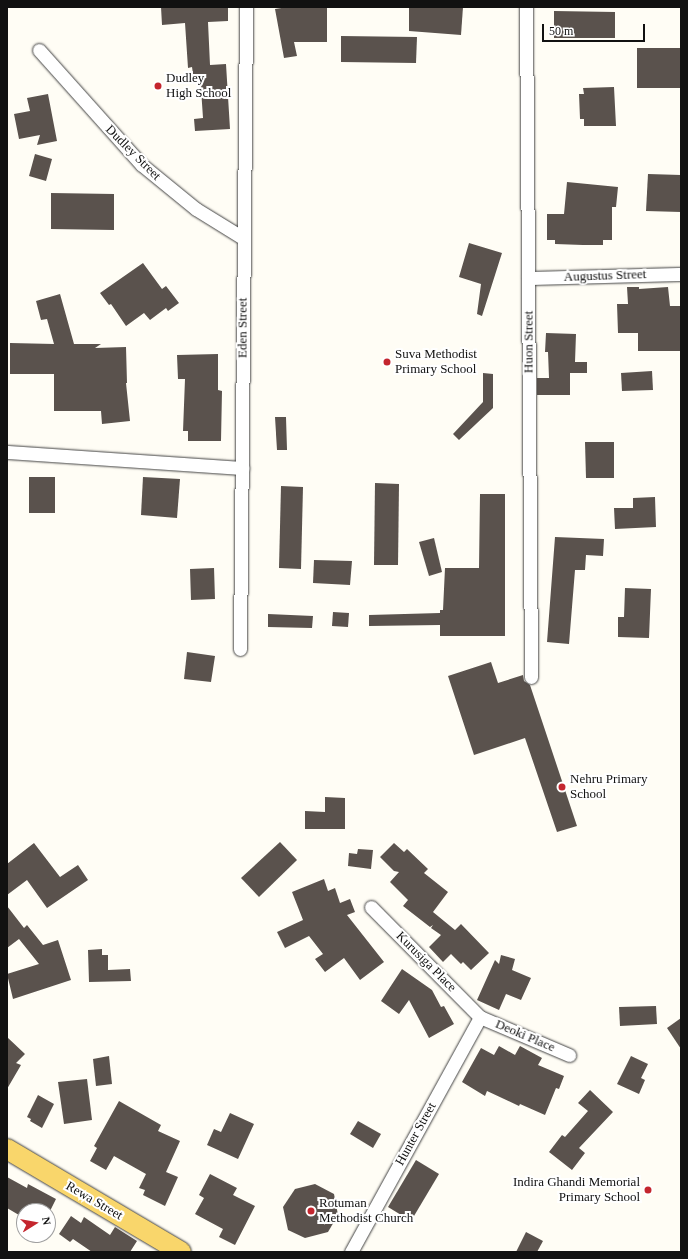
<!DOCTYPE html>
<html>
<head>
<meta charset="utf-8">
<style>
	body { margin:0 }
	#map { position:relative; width:688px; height:1259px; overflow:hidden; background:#fffdf5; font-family:"Times New Roman",serif }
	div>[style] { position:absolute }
	.building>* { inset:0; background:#5a524d }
	.roads { filter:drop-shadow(0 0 1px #444) drop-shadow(0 0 1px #444) }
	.minor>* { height:13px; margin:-6.5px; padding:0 6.5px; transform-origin:6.5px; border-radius:6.5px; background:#fff }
	.primary>* { height:20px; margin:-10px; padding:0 10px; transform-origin:10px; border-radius:10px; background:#f9d66b }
	.dots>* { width:11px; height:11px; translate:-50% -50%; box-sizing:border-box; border:2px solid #fff; border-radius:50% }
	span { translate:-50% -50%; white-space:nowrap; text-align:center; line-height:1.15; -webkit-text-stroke:4px #fff; paint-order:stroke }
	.poi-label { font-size:13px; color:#111 }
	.left { translate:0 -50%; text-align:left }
	.right { translate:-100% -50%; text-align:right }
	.street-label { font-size:13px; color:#111 }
	.frame { position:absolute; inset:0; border:8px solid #111; pointer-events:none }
	.north { position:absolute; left:16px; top:1203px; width:40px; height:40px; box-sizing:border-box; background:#fff; border:1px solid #a0a0a0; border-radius:50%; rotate:79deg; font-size:11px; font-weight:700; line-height:16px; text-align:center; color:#111 }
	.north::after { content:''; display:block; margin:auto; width:14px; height:18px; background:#c4262e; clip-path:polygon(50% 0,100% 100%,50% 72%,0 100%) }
	.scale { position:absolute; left:542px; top:24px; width:103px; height:18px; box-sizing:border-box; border:2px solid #111; border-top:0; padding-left:5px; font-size:12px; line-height:14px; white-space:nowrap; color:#111; -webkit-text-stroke:3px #fff; paint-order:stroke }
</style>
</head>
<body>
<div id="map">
	<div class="building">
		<div style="clip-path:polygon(161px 7px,228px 7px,228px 21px,208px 22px,210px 65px,226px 64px,230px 129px,195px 131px,194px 119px,203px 118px,200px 74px,193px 74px,192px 67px,188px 68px,185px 23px,162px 25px)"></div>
		<div style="clip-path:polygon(288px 7px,327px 7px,327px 42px,294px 42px,297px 56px,284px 58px,275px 9px)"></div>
		<div style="clip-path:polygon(409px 7px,463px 7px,461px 35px,409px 31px)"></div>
		<div style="clip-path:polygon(554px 11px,615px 12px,615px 38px,554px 38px)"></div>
		<div style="clip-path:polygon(341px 36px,417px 37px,416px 63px,341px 62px)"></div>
		<div style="clip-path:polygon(637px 48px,681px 48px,681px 88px,637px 88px)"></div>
		<div style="clip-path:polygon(614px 87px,616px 126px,584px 126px,584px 119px,580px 119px,579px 94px,584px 94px,583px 88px)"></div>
		<div style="clip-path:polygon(48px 94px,57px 141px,37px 145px,40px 135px,19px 139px,14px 114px,30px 111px,27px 98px)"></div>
		<div style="clip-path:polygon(35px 154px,52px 159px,46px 181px,29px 176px)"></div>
		<div style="clip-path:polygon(648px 174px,681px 175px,681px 212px,646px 211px)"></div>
		<div style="clip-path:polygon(567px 182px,618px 187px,616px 207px,612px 207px,612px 240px,603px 240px,603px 245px,583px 245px,555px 244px,555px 240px,547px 240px,547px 214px,564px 214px)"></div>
		<div style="clip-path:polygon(51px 193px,114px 194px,114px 230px,51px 229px)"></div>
		<div style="clip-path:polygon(469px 243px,502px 253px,482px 316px,477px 314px,481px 284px,459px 277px)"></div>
		<div style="clip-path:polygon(143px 263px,162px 289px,166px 286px,179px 303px,168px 311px,166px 308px,150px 320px,144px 313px,126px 326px,111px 304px,109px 305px,100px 293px)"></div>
		<div style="clip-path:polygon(627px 287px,639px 287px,639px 289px,668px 287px,670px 306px,681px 306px,681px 351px,638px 351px,638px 333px,618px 333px,617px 304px,628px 304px)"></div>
		<div style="clip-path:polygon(60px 294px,74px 344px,101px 344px,95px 348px,126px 347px,127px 383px,126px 383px,130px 421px,102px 424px,101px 411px,54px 411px,54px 374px,10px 374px,10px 343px,54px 344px,47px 319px,41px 320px,36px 301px)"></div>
		<div style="clip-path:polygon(546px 333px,576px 334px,575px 362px,587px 362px,587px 373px,570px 373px,570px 395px,537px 395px,537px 378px,549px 378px,548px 352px,545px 352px)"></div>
		<div style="clip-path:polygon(218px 354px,218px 390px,222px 391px,221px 441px,188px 441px,188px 431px,183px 431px,185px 379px,178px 379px,177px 355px)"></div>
		<div style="clip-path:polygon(652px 371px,653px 390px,622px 391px,621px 373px)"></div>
		<div style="clip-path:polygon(483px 373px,493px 374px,493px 408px,459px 440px,453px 434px,483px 402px)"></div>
		<div style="clip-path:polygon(275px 417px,286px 417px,287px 450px,277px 450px)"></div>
		<div style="clip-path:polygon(585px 442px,614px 442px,614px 478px,586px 478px)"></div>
		<div style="clip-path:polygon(29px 477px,55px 477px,55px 513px,29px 513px)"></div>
		<div style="clip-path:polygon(143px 477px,180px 479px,177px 518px,141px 515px)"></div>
		<div style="clip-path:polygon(375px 483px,399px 484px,398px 565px,374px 565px)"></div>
		<div style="clip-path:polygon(281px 486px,303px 487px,301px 569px,279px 568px)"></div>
		<div style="clip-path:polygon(480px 494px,505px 494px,505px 636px,440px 636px,440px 625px,369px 626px,369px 615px,440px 613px,440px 610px,443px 610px,445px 568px,479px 568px)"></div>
		<div style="clip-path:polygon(655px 497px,656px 527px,615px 529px,614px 508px,633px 508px,633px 498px)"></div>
		<div style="clip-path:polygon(555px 537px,604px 539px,603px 556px,586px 555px,585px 570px,575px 570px,569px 644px,547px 642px)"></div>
		<div style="clip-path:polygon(434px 538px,442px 572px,429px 576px,419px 542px)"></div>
		<div style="clip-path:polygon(314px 560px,352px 561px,350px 585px,313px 583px)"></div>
		<div style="clip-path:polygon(214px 568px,215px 599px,191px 600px,190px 569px)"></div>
		<div style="clip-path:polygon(625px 588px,651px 589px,649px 638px,618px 637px,618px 617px,624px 617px)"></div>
		<div style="clip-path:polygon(333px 612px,349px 613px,348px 627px,332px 626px)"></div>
		<div style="clip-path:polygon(268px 614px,313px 616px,312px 628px,268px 627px)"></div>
		<div style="clip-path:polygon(187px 652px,215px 656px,211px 682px,184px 679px)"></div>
		<div style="clip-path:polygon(491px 662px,498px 683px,523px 675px,524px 681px,530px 685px,577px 826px,557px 832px,525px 738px,474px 755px,448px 676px)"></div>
		<div style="clip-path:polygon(325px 797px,345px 798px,345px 829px,305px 829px,305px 811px,325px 812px)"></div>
		<div style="clip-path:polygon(280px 842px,297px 860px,259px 897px,241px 878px)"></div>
		<div style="clip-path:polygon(34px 843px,60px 877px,78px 865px,88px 880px,47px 908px,27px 880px,7px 895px,7px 864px)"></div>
		<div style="clip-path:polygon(394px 843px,404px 852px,407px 849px,428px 869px,424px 873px,448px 892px,433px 912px,455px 930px,461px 924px,489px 953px,471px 970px,463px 962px,461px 964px,451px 954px,443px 962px,429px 947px,441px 935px,431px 928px,433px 925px,430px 927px,403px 906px,408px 900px,390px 882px,399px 872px,394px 871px,380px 857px)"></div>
		<div style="clip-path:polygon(358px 849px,373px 850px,371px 869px,348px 866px,349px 853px,357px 854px)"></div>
		<div style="clip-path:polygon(324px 879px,328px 891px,335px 888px,340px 903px,350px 899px,355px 912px,347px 915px,384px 962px,360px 980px,344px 958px,325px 972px,315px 959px,323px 954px,309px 936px,285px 948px,277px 932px,303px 920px,292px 892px)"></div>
		<div style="clip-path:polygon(7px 906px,24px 928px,27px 925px,43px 945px,58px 940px,71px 980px,13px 999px,7px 974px,39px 964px,19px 939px,7px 948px)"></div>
		<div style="clip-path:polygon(102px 949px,102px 955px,108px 955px,108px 970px,130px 969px,131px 981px,89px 982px,88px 950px)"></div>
		<div style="clip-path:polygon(501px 955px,515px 959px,512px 970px,531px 978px,521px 1000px,506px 994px,499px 1010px,477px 1000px,495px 960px,499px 964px)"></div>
		<div style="clip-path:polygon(402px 969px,432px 990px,441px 1007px,444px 1006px,454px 1024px,429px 1038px,409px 1000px,399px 1014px,381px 1001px)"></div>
		<div style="clip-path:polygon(656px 1006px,657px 1024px,620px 1026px,619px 1007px)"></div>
		<div style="clip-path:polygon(681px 1018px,681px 1049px,667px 1028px)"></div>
		<div style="clip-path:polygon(7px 1037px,25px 1054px,16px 1063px,21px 1065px,7px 1089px)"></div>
		<div style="clip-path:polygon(499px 1046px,515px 1055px,520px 1046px,542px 1058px,538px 1065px,564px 1076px,559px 1089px,556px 1088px,545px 1115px,520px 1104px,519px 1106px,487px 1091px,485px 1096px,462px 1082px,481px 1048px,494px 1055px)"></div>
		<div style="clip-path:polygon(109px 1056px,112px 1084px,96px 1086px,93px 1059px)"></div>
		<div style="clip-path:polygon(631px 1056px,648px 1064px,641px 1078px,645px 1080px,639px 1094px,617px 1084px)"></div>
		<div style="clip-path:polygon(87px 1079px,92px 1120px,64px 1124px,58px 1082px)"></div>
		<div style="clip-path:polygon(590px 1090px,613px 1112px,579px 1148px,585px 1153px,572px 1170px,549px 1152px,562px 1135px,565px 1137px,588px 1111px,578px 1103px)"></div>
		<div style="clip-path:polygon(38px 1095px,54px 1104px,42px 1128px,30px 1121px,31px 1119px,27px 1117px)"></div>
		<div style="clip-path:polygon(119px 1101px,161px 1125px,158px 1131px,180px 1141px,166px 1172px,178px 1177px,165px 1206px,143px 1195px,145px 1190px,139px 1188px,146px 1174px,114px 1156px,106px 1170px,90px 1161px,97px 1148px,94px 1146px)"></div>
		<div style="clip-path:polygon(230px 1113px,254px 1124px,238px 1159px,207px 1145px,214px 1129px,221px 1132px)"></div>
		<div style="clip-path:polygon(358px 1121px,381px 1134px,373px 1148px,350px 1134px)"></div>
		<div style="clip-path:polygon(416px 1160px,439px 1174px,411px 1221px,388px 1207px)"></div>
		<div style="clip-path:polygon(210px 1174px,237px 1188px,233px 1195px,255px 1206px,235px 1245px,219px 1237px,223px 1229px,195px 1214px,204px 1198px,199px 1195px)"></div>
		<div style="clip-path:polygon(7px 1177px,27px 1188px,28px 1184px,56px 1199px,50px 1211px,24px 1211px,24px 1218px,7px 1208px)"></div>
		<div style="clip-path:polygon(315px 1184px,334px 1194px,338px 1215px,328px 1232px,305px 1238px,288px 1230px,283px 1207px,295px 1189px)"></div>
		<div style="clip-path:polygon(71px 1216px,81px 1223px,84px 1217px,110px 1235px,115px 1227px,137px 1241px,130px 1252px,92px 1252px,73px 1239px,70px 1242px,59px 1234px)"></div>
		<div style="clip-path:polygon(526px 1232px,543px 1241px,537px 1252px,516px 1252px)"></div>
	</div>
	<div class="roads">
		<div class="minor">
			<div style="left:526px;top:7px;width:670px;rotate:89.57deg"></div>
			<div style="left:39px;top:50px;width:154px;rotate:48.2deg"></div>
			<div style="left:142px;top:165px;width:70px;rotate:39.2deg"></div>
			<div style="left:196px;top:209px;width:55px;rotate:31.7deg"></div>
			<div style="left:528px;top:278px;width:153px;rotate:-1.5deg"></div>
			<div style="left:7px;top:452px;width:236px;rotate:3.9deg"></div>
			<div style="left:240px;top:649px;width:642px;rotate:-89.46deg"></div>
			<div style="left:371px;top:907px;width:155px;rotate:45.3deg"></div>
			<div style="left:480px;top:1017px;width:97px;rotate:23.1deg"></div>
			<div style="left:351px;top:1252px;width:268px;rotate:-61.2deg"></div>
		</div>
		<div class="primary">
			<div style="left:7px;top:1149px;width:202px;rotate:30.6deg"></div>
		</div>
	</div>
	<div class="dots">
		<div style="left:158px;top:86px;background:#c4262e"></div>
		<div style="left:387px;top:362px;background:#c4262e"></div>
		<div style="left:562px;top:787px;background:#c4262e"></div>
		<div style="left:648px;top:1190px;background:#c4262e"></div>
		<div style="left:311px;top:1211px;background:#c4262e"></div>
	</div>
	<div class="poi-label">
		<span class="left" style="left:166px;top:86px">Dudley<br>High School</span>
		<span class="left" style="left:395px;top:362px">Suva Methodist<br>Primary School</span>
		<span class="left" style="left:570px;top:787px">Nehru Primary<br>School</span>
		<span class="right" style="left:640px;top:1190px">Indira Ghandi Memorial<br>Primary School</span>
		<span class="left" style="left:319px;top:1211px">Rotuman<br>Methodist Church</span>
	</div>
	<div class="street-label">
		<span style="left:133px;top:153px;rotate:45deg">Dudley Street</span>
		<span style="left:605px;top:276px;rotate:-2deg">Augustus Street</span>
		<span style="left:243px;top:328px;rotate:-90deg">Eden Street</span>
		<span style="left:529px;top:342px;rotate:-90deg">Huon Street</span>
		<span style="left:426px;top:962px;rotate:45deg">Kurusiga Place</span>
		<span style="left:525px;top:1036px;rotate:23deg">Deoki Place</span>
		<span style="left:416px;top:1134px;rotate:-61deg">Hunter Street</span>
		<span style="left:94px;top:1201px;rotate:30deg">Rewa Street</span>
	</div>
	<div class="frame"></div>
	<div class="north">N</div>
	<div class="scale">50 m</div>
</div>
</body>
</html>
